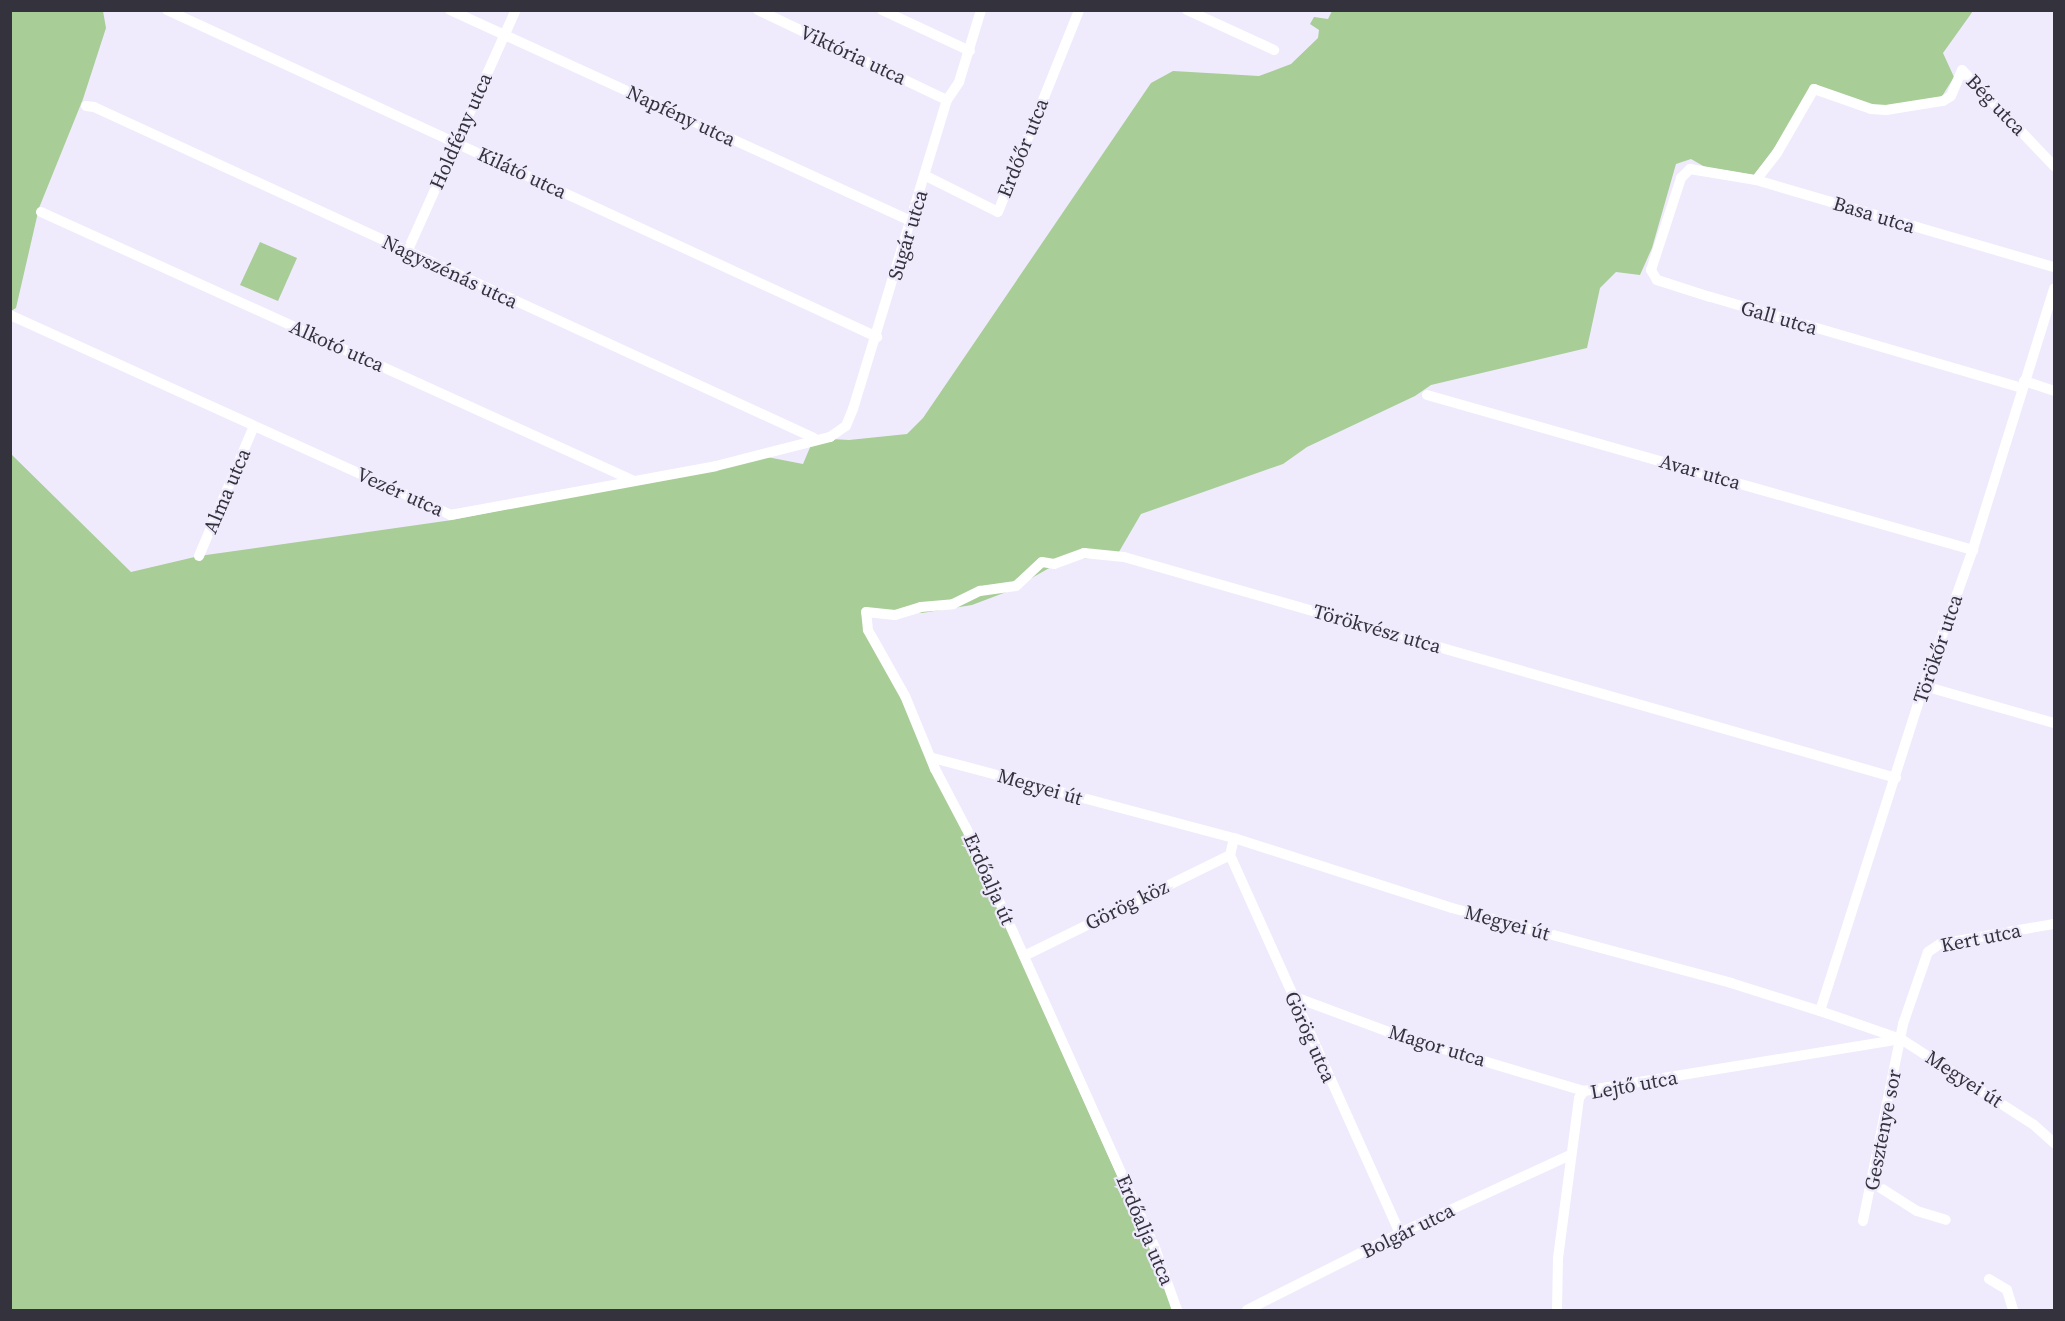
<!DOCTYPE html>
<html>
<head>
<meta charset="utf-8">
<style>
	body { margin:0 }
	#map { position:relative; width:2065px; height:1321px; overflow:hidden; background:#efebfc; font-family:"Source Serif 4",serif }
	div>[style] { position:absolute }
	.green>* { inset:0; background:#a8cd97 }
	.minor>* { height:10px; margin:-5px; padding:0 5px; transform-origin:5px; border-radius:5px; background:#fff }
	span { translate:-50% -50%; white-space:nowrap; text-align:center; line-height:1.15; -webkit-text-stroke:4.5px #efebfc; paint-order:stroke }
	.street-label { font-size:20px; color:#34323c }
	.frame { position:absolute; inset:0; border:12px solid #34323c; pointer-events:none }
</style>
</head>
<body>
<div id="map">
	<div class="green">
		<div style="clip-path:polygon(11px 11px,103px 11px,106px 28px,83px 99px,39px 208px,16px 308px,11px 311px)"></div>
		<div style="clip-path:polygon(1332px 11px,1973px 11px,1943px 53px,1954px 77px,1941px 98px,1873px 107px,1820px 87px,1754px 175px,1705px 167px,1691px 159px,1676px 164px,1652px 248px,1640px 275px,1616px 272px,1600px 288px,1587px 348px,1431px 385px,1415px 396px,1307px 447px,1283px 464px,1141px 514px,1116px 557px,1065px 559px,1009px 591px,972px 605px,922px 613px,866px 613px,1177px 1310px,11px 1310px,10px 453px,131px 572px,199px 556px,452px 520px,767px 457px,803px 464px,814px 438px,849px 440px,907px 434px,923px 418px,1151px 83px,1173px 71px,1259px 76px,1291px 64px,1318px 38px,1319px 30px,1310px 24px,1314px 17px,1328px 19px)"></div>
		<div style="clip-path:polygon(260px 242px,297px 258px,278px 301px,240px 285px)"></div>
	</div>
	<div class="minor">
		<div style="left:167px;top:10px;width:782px;rotate:24.73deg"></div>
		<div style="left:450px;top:10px;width:509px;rotate:24.6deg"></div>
		<div style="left:758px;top:10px;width:209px;rotate:25.5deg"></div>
		<div style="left:882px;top:10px;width:97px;rotate:25deg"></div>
		<div style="left:1187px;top:10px;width:96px;rotate:24.7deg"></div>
		<div style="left:86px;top:106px;width:8px;rotate:7deg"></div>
		<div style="left:94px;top:107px;width:792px;rotate:24.69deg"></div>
		<div style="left:926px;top:176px;width:80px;rotate:26.6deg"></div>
		<div style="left:998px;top:212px;width:218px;rotate:-68.1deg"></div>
		<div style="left:1756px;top:180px;width:34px;rotate:-52deg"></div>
		<div style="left:1777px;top:153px;width:74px;rotate:-60deg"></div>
		<div style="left:1814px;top:89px;width:60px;rotate:19.3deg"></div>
		<div style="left:1871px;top:109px;width:15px;rotate:4deg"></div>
		<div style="left:1886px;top:110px;width:58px;rotate:-9deg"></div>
		<div style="left:1943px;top:101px;width:9px;rotate:-32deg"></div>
		<div style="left:1951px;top:96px;width:28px;rotate:-67deg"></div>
		<div style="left:1962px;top:70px;width:133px;rotate:46.2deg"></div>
		<div style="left:41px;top:212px;width:649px;rotate:24.39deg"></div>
		<div style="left:407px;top:252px;width:265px;rotate:-65.8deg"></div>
		<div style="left:10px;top:315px;width:483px;rotate:24.4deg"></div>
		<div style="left:450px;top:515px;width:270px;rotate:-10.4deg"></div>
		<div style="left:716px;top:466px;width:118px;rotate:-14.3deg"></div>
		<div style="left:830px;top:437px;width:19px;rotate:-35deg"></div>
		<div style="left:846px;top:426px;width:18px;rotate:-68deg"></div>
		<div style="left:853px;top:409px;width:323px;rotate:-73.1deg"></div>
		<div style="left:947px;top:100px;width:22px;rotate:-56deg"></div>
		<div style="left:959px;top:82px;width:75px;rotate:-73deg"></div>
		<div style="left:2024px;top:381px;width:32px;rotate:18deg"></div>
		<div style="left:2022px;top:388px;width:325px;rotate:-163.7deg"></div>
		<div style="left:1710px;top:297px;width:56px;rotate:-162.2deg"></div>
		<div style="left:1657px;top:280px;width:12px;rotate:-121deg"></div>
		<div style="left:1651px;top:270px;width:97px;rotate:-71.9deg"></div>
		<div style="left:1681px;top:178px;width:13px;rotate:-45deg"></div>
		<div style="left:1690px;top:169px;width:67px;rotate:9.5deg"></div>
		<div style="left:1756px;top:180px;width:310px;rotate:16.3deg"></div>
		<div style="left:1427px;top:395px;width:568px;rotate:15.85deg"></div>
		<div style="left:199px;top:556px;width:141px;rotate:-67.1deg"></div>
		<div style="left:1924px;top:686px;width:135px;rotate:15.9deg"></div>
		<div style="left:933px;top:758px;width:311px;rotate:14.9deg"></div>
		<div style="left:1234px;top:838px;width:229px;rotate:17.8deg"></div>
		<div style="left:1452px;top:908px;width:289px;rotate:15deg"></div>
		<div style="left:1731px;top:983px;width:93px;rotate:17.5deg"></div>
		<div style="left:1820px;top:1011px;width:86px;rotate:19.1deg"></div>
		<div style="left:1901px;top:1039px;width:158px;rotate:32.9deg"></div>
		<div style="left:2034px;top:1125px;width:27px;rotate:42deg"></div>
		<div style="left:1234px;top:838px;width:17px;rotate:103deg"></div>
		<div style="left:1230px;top:855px;width:414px;rotate:65.8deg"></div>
		<div style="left:1024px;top:956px;width:229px;rotate:-26.1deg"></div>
		<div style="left:1292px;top:996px;width:112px;rotate:20.4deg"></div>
		<div style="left:1397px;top:1035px;width:195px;rotate:16.7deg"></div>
		<div style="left:1820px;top:1011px;width:341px;rotate:-72.3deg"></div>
		<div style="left:1924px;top:686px;width:142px;rotate:-70.3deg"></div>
		<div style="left:1972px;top:552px;width:276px;rotate:-72.7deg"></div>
		<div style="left:1873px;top:1183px;width:52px;rotate:32.5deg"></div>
		<div style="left:1917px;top:1211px;width:30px;rotate:17deg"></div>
		<div style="left:1863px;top:1221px;width:201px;rotate:-78.5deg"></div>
		<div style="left:1903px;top:1024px;width:76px;rotate:-70.9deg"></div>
		<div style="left:1928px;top:952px;width:14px;rotate:-34deg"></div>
		<div style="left:1940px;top:944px;width:116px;rotate:-10deg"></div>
		<div style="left:1989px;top:1279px;width:21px;rotate:31deg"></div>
		<div style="left:2007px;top:1290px;width:21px;rotate:73deg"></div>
		<div style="left:1177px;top:1310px;width:66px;rotate:-109.5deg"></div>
		<div style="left:1155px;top:1248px;width:461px;rotate:-114.2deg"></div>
		<div style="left:966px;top:828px;width:67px;rotate:-117.7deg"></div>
		<div style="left:935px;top:769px;width:79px;rotate:-112.3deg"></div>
		<div style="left:905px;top:696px;width:76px;rotate:-119.3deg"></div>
		<div style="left:868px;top:630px;width:18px;rotate:-96deg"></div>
		<div style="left:866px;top:612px;width:29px;rotate:6deg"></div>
		<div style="left:895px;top:615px;width:27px;rotate:-17deg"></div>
		<div style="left:921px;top:607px;width:32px;rotate:-5deg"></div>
		<div style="left:953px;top:604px;width:30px;rotate:-26deg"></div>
		<div style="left:980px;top:591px;width:36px;rotate:-8deg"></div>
		<div style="left:1016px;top:586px;width:35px;rotate:-43deg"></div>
		<div style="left:1042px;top:562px;width:12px;rotate:9deg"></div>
		<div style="left:1054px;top:564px;width:32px;rotate:-20deg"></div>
		<div style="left:1084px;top:553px;width:40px;rotate:5.7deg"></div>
		<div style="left:1124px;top:557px;width:803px;rotate:15.97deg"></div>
		<div style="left:1247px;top:1310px;width:171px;rotate:-26.7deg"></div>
		<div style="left:1400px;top:1233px;width:187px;rotate:-24.6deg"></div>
		<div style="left:1557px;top:1310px;width:52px;rotate:-88.9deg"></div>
		<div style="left:1558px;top:1258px;width:161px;rotate:-82.5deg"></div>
		<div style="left:1579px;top:1098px;width:9px;rotate:-54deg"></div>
		<div style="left:1584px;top:1091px;width:321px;rotate:-9.3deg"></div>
	</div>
	<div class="street-label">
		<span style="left:853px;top:55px;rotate:25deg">Viktória utca</span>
		<span style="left:1996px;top:105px;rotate:46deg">Bég utca</span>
		<span style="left:681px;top:116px;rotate:25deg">Napfény utca</span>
		<span style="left:461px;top:131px;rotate:-66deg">Holdfény utca</span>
		<span style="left:1023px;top:148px;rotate:-68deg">Erdőőr utca</span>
		<span style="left:522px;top:173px;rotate:25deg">Kilátó utca</span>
		<span style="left:1874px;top:215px;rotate:17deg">Basa utca</span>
		<span style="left:908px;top:235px;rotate:-73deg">Sugár utca</span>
		<span style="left:450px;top:272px;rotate:25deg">Nagyszénás utca</span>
		<span style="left:1779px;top:318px;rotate:16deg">Gall utca</span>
		<span style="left:337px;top:346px;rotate:24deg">Alkotó utca</span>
		<span style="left:1700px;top:472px;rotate:16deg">Avar utca</span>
		<span style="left:227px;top:491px;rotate:-67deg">Alma utca</span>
		<span style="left:400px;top:492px;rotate:24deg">Vezér utca</span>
		<span style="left:1377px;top:629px;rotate:16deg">Törökvész utca</span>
		<span style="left:1938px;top:649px;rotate:-71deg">Törökőr utca</span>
		<span style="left:1040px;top:787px;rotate:16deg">Megyei út</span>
		<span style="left:989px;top:879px;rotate:66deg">Erdőalja út</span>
		<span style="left:1127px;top:905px;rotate:-26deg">Görög köz</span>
		<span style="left:1507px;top:923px;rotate:15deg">Megyei út</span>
		<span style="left:1981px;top:938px;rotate:-11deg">Kert utca</span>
		<span style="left:1310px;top:1037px;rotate:66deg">Görög utca</span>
		<span style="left:1437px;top:1046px;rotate:17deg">Magor utca</span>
		<span style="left:1964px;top:1079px;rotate:33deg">Megyei út</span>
		<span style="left:1634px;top:1085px;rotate:-10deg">Lejtő utca</span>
		<span style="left:1883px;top:1130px;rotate:-79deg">Gesztenye sor</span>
		<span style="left:1145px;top:1230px;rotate:67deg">Erdőalja utca</span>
		<span style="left:1408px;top:1231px;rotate:-26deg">Bolgár utca</span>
	</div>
	<div class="frame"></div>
</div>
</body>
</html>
